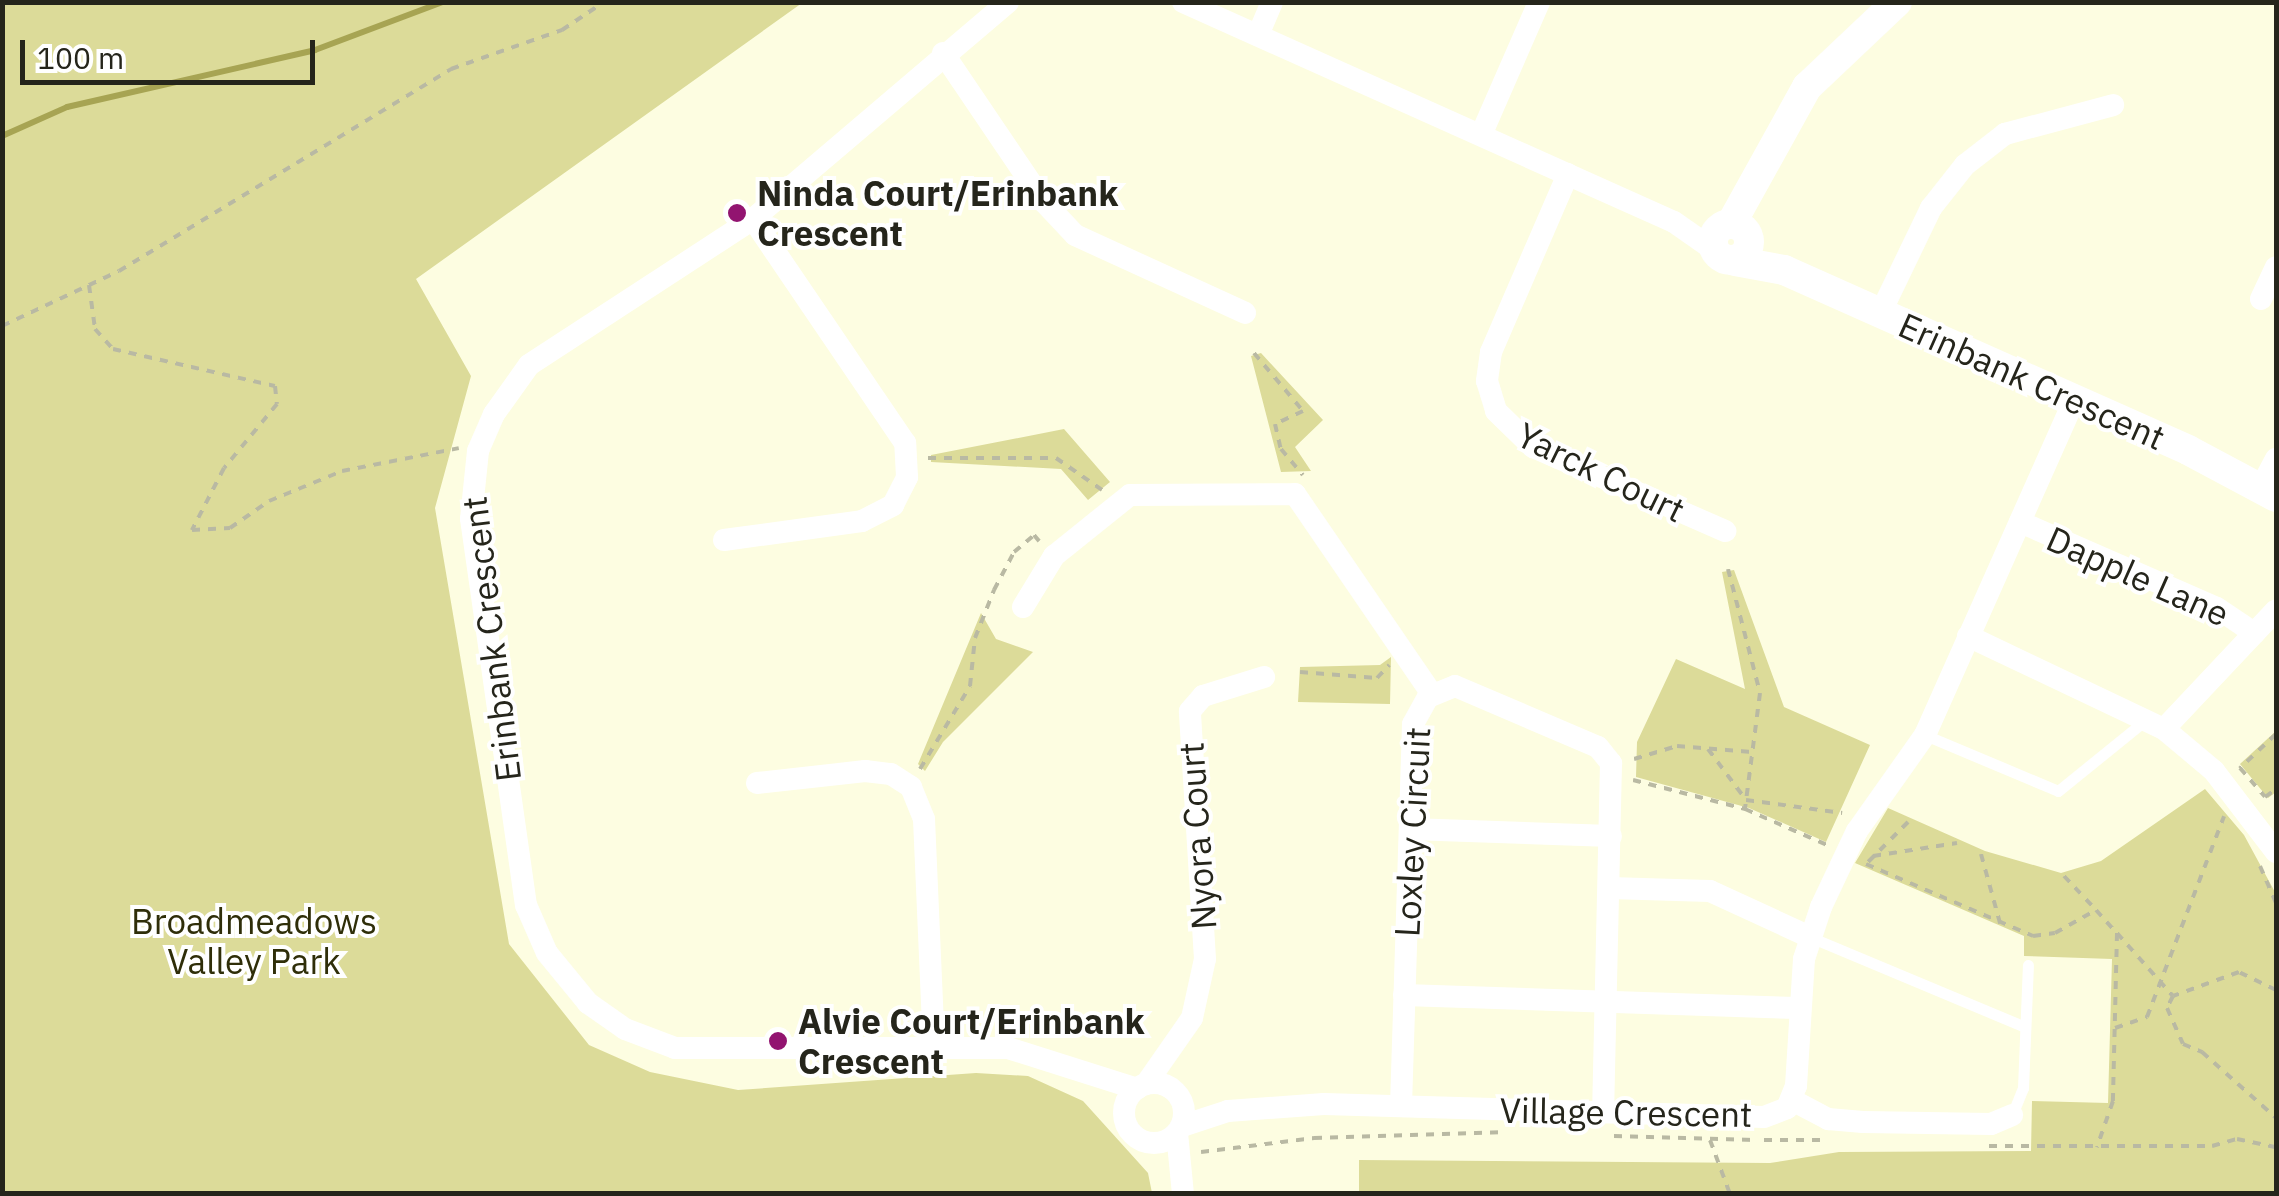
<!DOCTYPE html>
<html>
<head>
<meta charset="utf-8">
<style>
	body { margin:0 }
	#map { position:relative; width:2279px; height:1196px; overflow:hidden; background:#fdfde1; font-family:"IBM Plex Sans",sans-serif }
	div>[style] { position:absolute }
	.green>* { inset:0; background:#dcdb99 }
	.stream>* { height:6px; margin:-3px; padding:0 3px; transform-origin:3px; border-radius:3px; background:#a7a453 }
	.path>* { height:4px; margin-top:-2px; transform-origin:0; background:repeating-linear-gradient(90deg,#b9b9a3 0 8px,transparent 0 16px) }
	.service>* { height:11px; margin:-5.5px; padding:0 5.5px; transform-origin:5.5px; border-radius:5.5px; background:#fff }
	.minor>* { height:22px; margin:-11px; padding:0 11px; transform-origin:11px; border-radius:11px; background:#fff }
	.minor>.ring { margin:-11px; padding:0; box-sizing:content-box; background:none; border:22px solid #fff; border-radius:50% }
	.tertiary>* { height:30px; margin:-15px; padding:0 15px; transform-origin:15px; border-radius:15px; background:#fff }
	.tertiary>.ring { margin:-15px; padding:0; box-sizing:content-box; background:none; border:30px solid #fff; border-radius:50% }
	.dots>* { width:28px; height:28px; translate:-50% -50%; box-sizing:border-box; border:5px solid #fff; border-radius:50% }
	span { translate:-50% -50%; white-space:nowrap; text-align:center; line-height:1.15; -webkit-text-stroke:8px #fff; paint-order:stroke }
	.poi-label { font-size:35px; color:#25251b; font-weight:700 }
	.left { translate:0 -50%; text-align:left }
	.street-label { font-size:35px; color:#25251b }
	.park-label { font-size:35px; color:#2f2e09 }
	.frame { position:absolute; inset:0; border:5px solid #25251b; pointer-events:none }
	.scale { position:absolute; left:20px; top:40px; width:295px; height:45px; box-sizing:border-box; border:5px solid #25251b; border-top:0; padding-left:12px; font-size:30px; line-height:35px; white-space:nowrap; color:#25251b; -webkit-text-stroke:8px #fff; paint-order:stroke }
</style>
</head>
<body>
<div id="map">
	<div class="green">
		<div style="clip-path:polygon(2px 3px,802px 3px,416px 279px,471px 376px,435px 508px,509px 944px,589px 1045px,650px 1072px,738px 1090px,976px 1073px,1028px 1076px,1083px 1101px,1148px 1173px,1152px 1193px,3px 1193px)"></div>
		<div style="clip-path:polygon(1261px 353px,1323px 420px,1295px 447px,1311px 471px,1281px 472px,1251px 356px)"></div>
		<div style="clip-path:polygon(1064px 429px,1110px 482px,1088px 500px,1061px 469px,931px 462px,931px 455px)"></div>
		<div style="clip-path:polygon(1734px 570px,1784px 707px,1870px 745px,1826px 842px,1749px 808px,1636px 777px,1637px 742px,1676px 659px,1745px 689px,1722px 572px)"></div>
		<div style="clip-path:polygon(981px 613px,996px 639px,1033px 652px,943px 742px,925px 771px,918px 764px)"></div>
		<div style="clip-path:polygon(1391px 657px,1390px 704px,1298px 702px,1300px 667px,1380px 665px)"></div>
		<div style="clip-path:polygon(2276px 731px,2276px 792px,2268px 798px,2240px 764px)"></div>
		<div style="clip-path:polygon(2205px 789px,2244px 835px,2276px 894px,2276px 1193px,1359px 1193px,1359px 1160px,1770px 1163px,1839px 1152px,2031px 1151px,2032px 1101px,2108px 1103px,2112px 959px,2024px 956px,2024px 936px,1855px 863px,1888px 808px,1985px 851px,2061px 873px,2101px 861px)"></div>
	</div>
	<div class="stream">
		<div style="left:2px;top:136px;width:71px;rotate:-24deg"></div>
		<div style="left:67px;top:107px;width:254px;rotate:-12.9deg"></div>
		<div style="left:315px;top:50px;width:137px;rotate:-20.6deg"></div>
	</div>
	<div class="path">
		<div style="left:89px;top:285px;width:44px;rotate:82.2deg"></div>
		<div style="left:95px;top:329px;width:27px;rotate:48deg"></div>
		<div style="left:113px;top:349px;width:166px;rotate:12.9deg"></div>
		<div style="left:275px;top:386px;width:18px;rotate:84deg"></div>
		<div style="left:277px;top:404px;width:83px;rotate:129.6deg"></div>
		<div style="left:224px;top:468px;width:70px;rotate:117.3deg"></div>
		<div style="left:192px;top:530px;width:38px;rotate:-3deg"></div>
		<div style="left:230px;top:528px;width:47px;rotate:-34.7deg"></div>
		<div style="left:269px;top:501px;width:79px;rotate:-22.3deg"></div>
		<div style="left:342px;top:471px;width:119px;rotate:-11.1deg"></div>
		<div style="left:2px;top:326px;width:129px;rotate:-25.2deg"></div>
		<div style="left:119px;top:271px;width:389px;rotate:-31.3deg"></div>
		<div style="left:451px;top:69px;width:118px;rotate:-19.4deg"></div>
		<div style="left:562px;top:30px;width:50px;rotate:-33.7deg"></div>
		<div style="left:1254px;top:353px;width:76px;rotate:49.8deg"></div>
		<div style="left:1303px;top:411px;width:31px;rotate:155deg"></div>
		<div style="left:1275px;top:424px;width:26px;rotate:77deg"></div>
		<div style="left:1281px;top:449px;width:34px;rotate:50deg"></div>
		<div style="left:928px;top:458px;width:128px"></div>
		<div style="left:1056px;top:458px;width:56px;rotate:34.8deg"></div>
		<div style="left:1728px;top:569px;width:128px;rotate:75.5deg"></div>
		<div style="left:1760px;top:693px;width:117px;rotate:97.4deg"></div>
		<div style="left:1300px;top:672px;width:77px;rotate:4.5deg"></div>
		<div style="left:1377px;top:678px;width:18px;rotate:-47deg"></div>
		<div style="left:2276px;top:734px;width:50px;rotate:136.6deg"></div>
		<div style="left:2240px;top:768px;width:38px;rotate:49deg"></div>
		<div style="left:2265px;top:797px;width:14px;rotate:-36deg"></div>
		<div style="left:1708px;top:749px;width:64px;rotate:53.3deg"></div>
		<div style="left:1746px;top:800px;width:97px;rotate:7.7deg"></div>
		<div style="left:1634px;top:759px;width:45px;rotate:-16.8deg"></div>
		<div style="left:1677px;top:746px;width:75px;rotate:4.6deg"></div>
		<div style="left:920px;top:769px;width:97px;rotate:-58.9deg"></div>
		<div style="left:970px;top:686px;width:48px;rotate:-84.1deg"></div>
		<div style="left:975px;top:638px;width:52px;rotate:-68.4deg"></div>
		<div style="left:994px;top:590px;width:43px;rotate:-62.2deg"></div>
		<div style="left:1014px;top:552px;width:26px;rotate:-40deg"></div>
		<div style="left:1034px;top:535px;width:8px;rotate:50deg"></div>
		<div style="left:1633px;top:780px;width:116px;rotate:14.5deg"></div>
		<div style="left:1745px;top:809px;width:90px;rotate:23.7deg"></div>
		<div style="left:1908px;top:822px;width:59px;rotate:135deg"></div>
		<div style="left:1866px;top:864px;width:182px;rotate:23.3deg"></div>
		<div style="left:2033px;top:936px;width:22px;rotate:-8deg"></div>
		<div style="left:2055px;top:933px;width:47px;rotate:-29.3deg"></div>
		<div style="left:2096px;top:910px;width:31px;rotate:48deg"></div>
		<div style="left:2117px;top:933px;width:168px;rotate:91.4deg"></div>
		<div style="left:2113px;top:1101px;width:49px;rotate:109.2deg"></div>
		<div style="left:1981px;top:854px;width:72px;rotate:74.6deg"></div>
		<div style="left:1873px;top:856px;width:85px;rotate:-8.8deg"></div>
		<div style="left:2260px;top:866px;width:40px;rotate:66.6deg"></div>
		<div style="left:2064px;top:876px;width:47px;rotate:46.7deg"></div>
		<div style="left:2117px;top:933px;width:84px;rotate:48.4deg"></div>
		<div style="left:2276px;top:990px;width:41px;rotate:-154.1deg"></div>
		<div style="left:2239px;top:972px;width:70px;rotate:160deg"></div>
		<div style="left:2173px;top:996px;width:13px;rotate:117deg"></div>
		<div style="left:2167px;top:1008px;width:39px;rotate:66deg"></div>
		<div style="left:2183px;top:1044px;width:21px;rotate:23deg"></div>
		<div style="left:2202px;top:1052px;width:99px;rotate:41.7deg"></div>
		<div style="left:2115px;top:1028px;width:34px;rotate:-19deg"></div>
		<div style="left:2147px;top:1017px;width:215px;rotate:-69deg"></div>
		<div style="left:1614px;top:1136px;width:141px;rotate:1.6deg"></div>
		<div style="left:1710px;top:1140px;width:58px;rotate:69.7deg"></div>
		<div style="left:1764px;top:1140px;width:56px"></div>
		<div style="left:1989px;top:1146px;width:223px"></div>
		<div style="left:2212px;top:1146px;width:26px;rotate:-16deg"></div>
		<div style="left:2237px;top:1139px;width:40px;rotate:12deg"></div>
		<div style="left:1201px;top:1152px;width:114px;rotate:-7.1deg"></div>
		<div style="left:1314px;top:1138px;width:186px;rotate:-1.8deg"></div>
	</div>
	<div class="service">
		<div style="left:1925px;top:735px;width:144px;rotate:22.8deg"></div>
		<div style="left:2058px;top:791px;width:114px;rotate:-39deg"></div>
		<div style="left:1810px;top:937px;width:233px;rotate:22.7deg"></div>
		<div style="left:2012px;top:1115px;width:29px;rotate:-68deg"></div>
		<div style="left:2023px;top:1088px;width:123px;rotate:-87.7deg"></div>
	</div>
	<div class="minor">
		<div style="left:1008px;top:2px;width:335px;rotate:139.6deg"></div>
		<div style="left:753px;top:219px;width:267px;rotate:146.9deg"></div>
		<div style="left:529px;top:365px;width:60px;rotate:125.5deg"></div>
		<div style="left:494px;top:414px;width:40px;rotate:113.4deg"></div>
		<div style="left:478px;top:451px;width:68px;rotate:95.9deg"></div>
		<div style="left:471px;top:519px;width:390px;rotate:81.9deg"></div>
		<div style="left:526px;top:905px;width:52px;rotate:66.4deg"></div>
		<div style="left:547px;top:953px;width:65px;rotate:50.6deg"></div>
		<div style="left:588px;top:1003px;width:45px;rotate:35.1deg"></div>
		<div style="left:625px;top:1029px;width:53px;rotate:20.8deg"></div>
		<div style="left:675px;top:1048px;width:333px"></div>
		<div style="left:1008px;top:1048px;width:135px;rotate:17.6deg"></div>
		<div style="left:1183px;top:2px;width:538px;rotate:24.14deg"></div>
		<div style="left:1674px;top:222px;width:49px;rotate:35deg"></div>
		<div style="left:1258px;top:35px;width:36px;rotate:-67deg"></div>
		<div style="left:943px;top:53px;width:180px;rotate:55.9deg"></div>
		<div style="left:1044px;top:202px;width:45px;rotate:46.8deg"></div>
		<div style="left:1075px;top:235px;width:187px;rotate:24.6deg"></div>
		<div style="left:1481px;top:135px;width:145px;rotate:-66.4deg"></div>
		<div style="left:1568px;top:174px;width:194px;rotate:113.4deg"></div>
		<div style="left:1491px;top:352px;width:29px;rotate:98deg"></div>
		<div style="left:1487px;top:381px;width:31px;rotate:73deg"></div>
		<div style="left:1496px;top:411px;width:52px;rotate:44.2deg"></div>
		<div style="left:1533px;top:447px;width:210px;rotate:23.6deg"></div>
		<div style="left:2261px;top:299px;width:35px;rotate:-65deg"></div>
		<div style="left:1880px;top:314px;width:118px;rotate:-64.3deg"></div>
		<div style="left:1931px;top:208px;width:55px;rotate:-51.7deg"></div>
		<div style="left:1965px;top:165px;width:51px;rotate:-37.8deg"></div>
		<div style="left:2005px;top:134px;width:112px;rotate:-15deg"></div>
		<div style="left:2261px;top:487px;width:32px;rotate:-62deg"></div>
		<div style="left:2020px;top:522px;width:215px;rotate:23.6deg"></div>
		<div style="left:2217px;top:608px;width:45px;rotate:34deg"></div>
		<div style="left:724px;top:540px;width:139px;rotate:-7.8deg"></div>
		<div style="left:862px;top:521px;width:35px;rotate:-27deg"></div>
		<div style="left:893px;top:505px;width:31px;rotate:-63deg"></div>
		<div style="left:907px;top:477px;width:34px;rotate:-93deg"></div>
		<div style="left:905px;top:443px;width:271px;rotate:-124.2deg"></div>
		<div style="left:1023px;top:607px;width:60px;rotate:-58.7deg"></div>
		<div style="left:1054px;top:556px;width:97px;rotate:-38.8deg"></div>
		<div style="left:1130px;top:495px;width:165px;rotate:-0.3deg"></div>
		<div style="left:1295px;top:494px;width:242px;rotate:55.6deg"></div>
		<div style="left:1968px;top:636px;width:217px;rotate:25.4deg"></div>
		<div style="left:2164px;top:729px;width:65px;rotate:40deg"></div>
		<div style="left:2214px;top:771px;width:102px;rotate:52.6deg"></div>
		<div style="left:2164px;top:729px;width:163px;rotate:-46.7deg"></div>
		<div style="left:757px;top:783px;width:109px;rotate:-6.3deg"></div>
		<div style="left:865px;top:771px;width:26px;rotate:7deg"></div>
		<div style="left:891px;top:774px;width:24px;rotate:33deg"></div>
		<div style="left:911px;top:787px;width:35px;rotate:68deg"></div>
		<div style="left:924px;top:819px;width:228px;rotate:87.5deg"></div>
		<div style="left:1410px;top:829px;width:201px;rotate:2deg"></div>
		<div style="left:1609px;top:888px;width:101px;rotate:1.7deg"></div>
		<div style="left:1710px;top:891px;width:110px;rotate:24.7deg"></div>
		<div style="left:1404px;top:995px;width:395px;rotate:1.9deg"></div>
		<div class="ring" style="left:1124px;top:1083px;width:38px;height:38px"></div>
		<div style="left:1146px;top:1084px;width:80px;rotate:-55.1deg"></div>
		<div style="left:1192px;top:1018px;width:60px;rotate:-77.6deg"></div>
		<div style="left:1205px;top:959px;width:248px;rotate:-93.5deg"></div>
		<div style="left:1190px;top:711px;width:20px;rotate:-49deg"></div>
		<div style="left:1203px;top:696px;width:64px;rotate:-17.3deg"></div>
		<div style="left:1792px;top:1100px;width:41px;rotate:27.8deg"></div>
		<div style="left:1828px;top:1119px;width:35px;rotate:5deg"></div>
		<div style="left:1863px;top:1122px;width:128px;rotate:0.9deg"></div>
		<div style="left:1991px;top:1124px;width:23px;rotate:-23deg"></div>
		<div style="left:1401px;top:1106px;width:382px;rotate:-88.2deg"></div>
		<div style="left:1413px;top:724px;width:31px;rotate:-61deg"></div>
		<div style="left:1428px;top:697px;width:29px;rotate:-22deg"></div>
		<div style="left:1455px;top:686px;width:155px;rotate:23.1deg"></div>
		<div style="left:1598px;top:747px;width:21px;rotate:51deg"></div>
		<div style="left:1611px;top:763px;width:349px;rotate:91.3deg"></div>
		<div style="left:1182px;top:1126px;width:48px;rotate:-18.1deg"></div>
		<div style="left:1228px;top:1111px;width:96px;rotate:-4.2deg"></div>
		<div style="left:1324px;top:1104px;width:440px;rotate:1.7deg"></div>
		<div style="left:1764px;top:1117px;width:25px;rotate:-21deg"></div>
		<div style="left:1787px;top:1108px;width:24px;rotate:-68deg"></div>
		<div style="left:1796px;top:1086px;width:127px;rotate:-86.4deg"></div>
		<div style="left:1804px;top:959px;width:55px;rotate:-71.9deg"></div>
		<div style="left:1821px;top:907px;width:84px;rotate:-64.7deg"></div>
		<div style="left:1857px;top:831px;width:118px;rotate:-54.7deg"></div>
		<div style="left:1925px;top:735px;width:367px;rotate:-66deg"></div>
		<div style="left:1177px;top:1133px;width:61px;rotate:84.4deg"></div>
	</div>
	<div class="tertiary">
		<div class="ring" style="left:1713px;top:224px;width:6px;height:6px"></div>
		<div style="left:1731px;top:224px;width:157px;rotate:-61deg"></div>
		<div style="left:1807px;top:87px;width:124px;rotate:-43.4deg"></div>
		<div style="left:1735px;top:261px;width:50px;rotate:10.4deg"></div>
		<div style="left:1784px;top:270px;width:442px;rotate:24deg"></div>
		<div style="left:2188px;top:450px;width:100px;rotate:28.1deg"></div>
	</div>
	<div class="dots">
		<div style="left:737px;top:213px;background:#921470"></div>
		<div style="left:778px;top:1041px;background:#921470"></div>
	</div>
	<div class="poi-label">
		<span class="left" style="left:757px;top:213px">Ninda Court/Erinbank<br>Crescent</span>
		<span class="left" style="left:798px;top:1041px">Alvie Court/Erinbank<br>Crescent</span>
	</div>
	<div class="street-label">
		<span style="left:2032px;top:381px;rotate:24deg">Erinbank Crescent</span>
		<span style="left:1601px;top:472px;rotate:26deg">Yarck Court</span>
		<span style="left:2138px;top:576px;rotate:24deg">Dapple Lane</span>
		<span style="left:491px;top:639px;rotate:-97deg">Erinbank Crescent</span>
		<span style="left:1412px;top:832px;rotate:-87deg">Loxley Circuit</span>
		<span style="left:1197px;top:836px;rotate:-94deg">Nyora Court</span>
		<span style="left:1626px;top:1112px;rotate:1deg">Village Crescent</span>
	</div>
	<div class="park-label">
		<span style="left:254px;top:941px">Broadmeadows<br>Valley Park</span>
	</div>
	<div class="frame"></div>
	<div class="scale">100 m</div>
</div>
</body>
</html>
